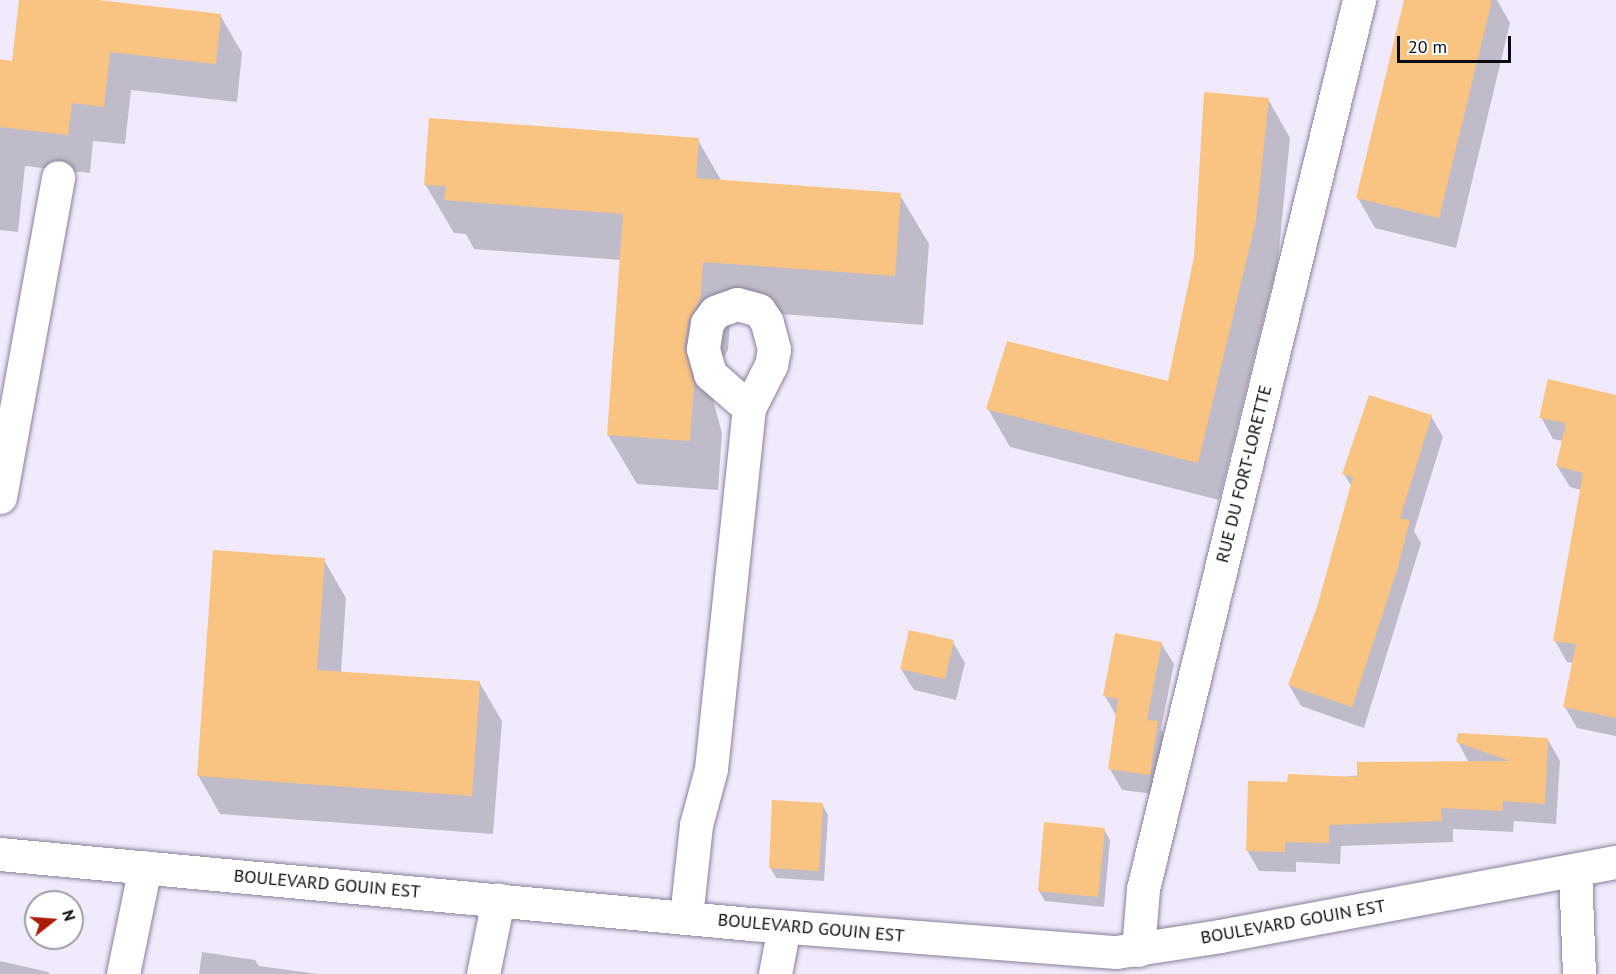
<!DOCTYPE html>
<html>
<head>
<meta charset="utf-8">
<style>
	body { margin:0 }
	#map { position:relative; width:1616px; height:974px; overflow:hidden; background:#f1eafc; font-family:"PT Sans",sans-serif }
	div>[style] { position:absolute }
	.shadow>* { inset:0; background:#0003 }
	.building>* { inset:0; background:#f9c481 }
	.roads { filter:drop-shadow(0 0 2px #8b809b) drop-shadow(0 0 2px #8b809b) }
	.minor>* { height:33px; margin:-16.5px; padding:0 16.5px; transform-origin:16.5px; border-radius:16.5px; background:#fff }
	span { translate:-50% -50%; white-space:nowrap; text-align:center; line-height:1.15; -webkit-text-stroke:4.5px #fff; paint-order:stroke }
	.street-label { font-size:18px; color:#0e0a13 }
	.north { position:absolute; left:24px; top:890px; width:60px; height:60px; box-sizing:border-box; background:#fff; border:2px solid #9f9da1; border-radius:50%; rotate:73deg; font-size:16px; font-weight:700; line-height:24px; text-align:center; color:#0e0a13 }
	.north::after { content:''; display:block; margin:auto; width:21px; height:27px; background:#ab1c08; clip-path:polygon(50% 0,100% 100%,50% 72%,0 100%) }
	.scale { position:absolute; left:1397px; top:36px; width:114px; height:27px; box-sizing:border-box; border:3px solid #0e0a13; border-top:0; padding-left:8px; font-size:18px; line-height:21px; white-space:nowrap; color:#0e0a13; -webkit-text-stroke:4px #fff; paint-order:stroke }
</style>
</head>
<body>
<div id="map">
	<div class="shadow">
		<div style="clip-path:polygon(21px 0,84px 0,220px 15px,242px 53px,237px 102px,131px 90px,125px 144px,93px 141px,90px 173px,25px 166px,18px 232px,0 230px,0 61px,14px 62px)"></div>
		<div style="clip-path:polygon(1406px 0,1497px 0,1510px 23px,1456px 248px,1375px 228px,1358px 198px)"></div>
		<div style="clip-path:polygon(1268px 99px,1290px 138px,1278px 260px,1219px 500px,1010px 447px,988px 409px,1170px 383px)"></div>
		<div style="clip-path:polygon(698px 140px,722px 182px,900px 195px,929px 244px,923px 325px,731px 310px,728px 350px,716px 369px,712px 396px,722px 433px,718px 490px,637px 484px,608px 435px,621px 260px,474px 249px,466px 234px,454px 233px,425px 184px)"></div>
		<div style="clip-path:polygon(1616px 396px,1616px 736px,1577px 728px,1565px 707px,1574px 663px,1567px 662px,1555px 641px,1581px 490px,1570px 487px,1557px 466px,1563px 441px,1553px 439px,1541px 417px)"></div>
		<div style="clip-path:polygon(1431px 416px,1443px 437px,1414px 531px,1421px 543px,1364px 728px,1301px 706px,1289px 685px,1318px 607px,1352px 487px,1344px 474px)"></div>
		<div style="clip-path:polygon(324px 560px,346px 598px,341px 673px,479px 682px,502px 721px,493px 834px,220px 814px,198px 775px)"></div>
		<div style="clip-path:polygon(953px 642px,965px 663px,956px 700px,914px 690px,901px 669px)"></div>
		<div style="clip-path:polygon(1161px 643px,1174px 664px,1161px 729px,1169px 744px,1162px 795px,1122px 790px,1110px 769px,1117px 717px,1105px 696px)"></div>
		<div style="clip-path:polygon(1548px 740px,1560px 761px,1556px 824px,1514px 821px,1513px 832px,1453px 829px,1453px 842px,1341px 846px,1340px 864px,1296px 862px,1296px 872px,1259px 871px,1247px 850px,1289px 783px,1469px 763px,1458px 742px)"></div>
		<div style="clip-path:polygon(822px 804px,828px 815px,824px 881px,776px 878px,770px 867px)"></div>
		<div style="clip-path:polygon(1104px 829px,1110px 840px,1104px 907px,1045px 901px,1039px 891px)"></div>
		<div style="clip-path:polygon(202px 952px,255px 960px,259px 966px,318px 974px,199px 974px)"></div>
		<div style="clip-path:polygon(0 961px,48px 972px,50px 974px,0 974px)"></div>
	</div>
	<div class="building">
		<div style="clip-path:polygon(19px 0,98px 0,221px 14px,216px 64px,110px 52px,104px 107px,72px 103px,68px 135px,0 127px,0 59px,12px 61px)"></div>
		<div style="clip-path:polygon(1404px 0,1492px 0,1439px 218px,1356px 198px)"></div>
		<div style="clip-path:polygon(1204px 92px,1269px 98px,1256px 220px,1198px 463px,986px 409px,1007px 341px,1168px 381px,1194px 257px)"></div>
		<div style="clip-path:polygon(429px 118px,699px 138px,696px 178px,901px 193px,895px 276px,703px 262px,700px 300px,689px 320px,684px 346px,694px 383px,690px 441px,607px 435px,623px 214px,444px 200px,446px 186px,424px 185px)"></div>
		<div style="clip-path:polygon(1548px 379px,1616px 395px,1616px 718px,1563px 707px,1576px 644px,1553px 641px,1583px 473px,1556px 466px,1566px 423px,1539px 418px)"></div>
		<div style="clip-path:polygon(1369px 395px,1432px 415px,1400px 518px,1410px 520px,1398px 567px,1352px 707px,1288px 685px,1317px 607px,1353px 477px,1342px 474px)"></div>
		<div style="clip-path:polygon(213px 550px,325px 558px,317px 670px,480px 681px,472px 796px,197px 776px)"></div>
		<div style="clip-path:polygon(909px 630px,954px 640px,945px 679px,900px 669px)"></div>
		<div style="clip-path:polygon(1115px 633px,1162px 642px,1147px 720px,1158px 721px,1150px 775px,1108px 769px,1118px 699px,1103px 696px)"></div>
		<div style="clip-path:polygon(1458px 733px,1548px 738px,1545px 804px,1503px 801px,1502px 811px,1441px 808px,1442px 821px,1329px 825px,1329px 843px,1285px 842px,1285px 852px,1246px 851px,1248px 781px,1287px 782px,1288px 774px,1357px 777px,1357px 762px,1510px 761px,1456px 742px)"></div>
		<div style="clip-path:polygon(772px 800px,823px 803px,819px 871px,769px 868px)"></div>
		<div style="clip-path:polygon(1044px 822px,1105px 828px,1098px 897px,1038px 891px)"></div>
	</div>
	<div class="roads">
		<div class="minor">
			<div style="left:0;top:497px;width:325px;rotate:-79.7deg"></div>
			<div style="left:0;top:854px;width:754px;rotate:5.33deg"></div>
			<div style="left:751px;top:924px;width:366px;rotate:4.4deg"></div>
			<div style="left:1116px;top:952px;width:105px;rotate:-8.7deg"></div>
			<div style="left:1220px;top:936px;width:403px;rotate:-10.6deg"></div>
			<div style="left:1575px;top:870px;width:104px;rotate:87.8deg"></div>
			<div style="left:686px;top:917px;width:93px;rotate:-83.8deg"></div>
			<div style="left:696px;top:825px;width:58px;rotate:-75deg"></div>
			<div style="left:711px;top:769px;width:363px;rotate:-84deg"></div>
			<div style="left:749px;top:408px;width:48px;rotate:-62.9deg"></div>
			<div style="left:771px;top:365px;width:16px;rotate:-79deg"></div>
			<div style="left:774px;top:349px;width:28px;rotate:-105deg"></div>
			<div style="left:767px;top:322px;width:14px;rotate:-124deg"></div>
			<div style="left:759px;top:310px;width:23px;rotate:-165deg"></div>
			<div style="left:737px;top:304px;width:23px;rotate:160deg"></div>
			<div style="left:715px;top:312px;width:14px;rotate:126deg"></div>
			<div style="left:707px;top:323px;width:26px;rotate:99deg"></div>
			<div style="left:703px;top:349px;width:26px;rotate:74deg"></div>
			<div style="left:710px;top:374px;width:52px;rotate:41.1deg"></div>
			<div style="left:1138px;top:950px;width:61px;rotate:-85.3deg"></div>
			<div style="left:1143px;top:889px;width:915px;rotate:-76.34deg"></div>
			<div style="left:123px;top:974px;width:109px;rotate:-78.4deg"></div>
			<div style="left:483px;top:974px;width:76px;rotate:-78.5deg"></div>
			<div style="left:775px;top:974px;width:48px;rotate:-79.2deg"></div>
		</div>
	</div>
	<div class="street-label">
		<span style="left:1244px;top:474px;rotate:-76deg">RUE DU FORT-LORETTE</span>
		<span style="left:327px;top:884px;rotate:5deg">BOULEVARD GOUIN EST</span>
		<span style="left:1293px;top:922px;rotate:-10deg">BOULEVARD GOUIN EST</span>
		<span style="left:811px;top:928px;rotate:5deg">BOULEVARD GOUIN EST</span>
	</div>
	<div class="north">N</div>
	<div class="scale">20 m</div>
</div>
</body>
</html>
